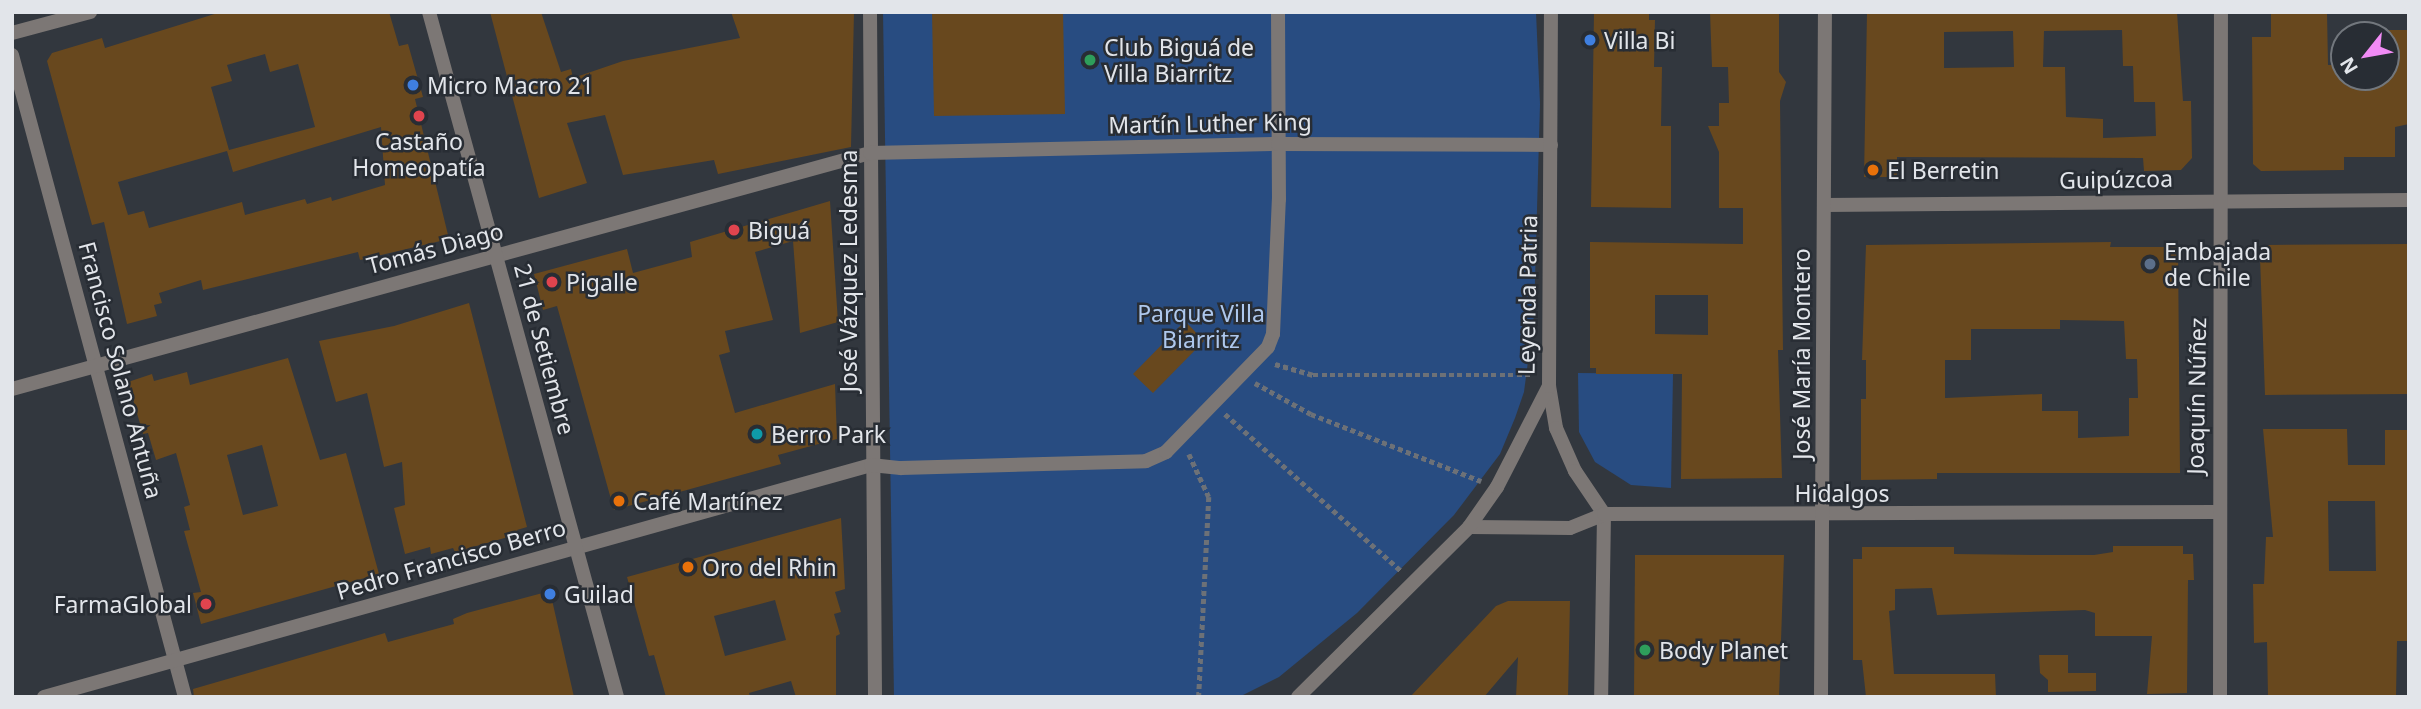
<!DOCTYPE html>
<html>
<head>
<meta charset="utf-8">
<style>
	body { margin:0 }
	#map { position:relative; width:2421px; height:709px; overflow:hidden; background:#32373e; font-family:"Noto Sans",sans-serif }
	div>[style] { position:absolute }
	.green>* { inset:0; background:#284c81 }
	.building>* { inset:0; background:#68481e }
	.path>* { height:4.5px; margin-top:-2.25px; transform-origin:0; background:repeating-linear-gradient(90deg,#6d7177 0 5px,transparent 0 8.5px) }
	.pedestrian>* { height:14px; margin:-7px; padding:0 7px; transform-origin:7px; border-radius:7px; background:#7c7775 }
	.minor>* { height:14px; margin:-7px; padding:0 7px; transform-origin:7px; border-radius:7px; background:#7c7775 }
	.tertiary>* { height:14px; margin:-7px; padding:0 7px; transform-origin:7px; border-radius:7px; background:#7c7775 }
	.dots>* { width:19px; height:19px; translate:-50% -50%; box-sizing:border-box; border:4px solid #282d34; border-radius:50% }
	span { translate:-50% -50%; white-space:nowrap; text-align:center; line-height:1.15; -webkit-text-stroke:5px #282d34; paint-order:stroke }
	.poi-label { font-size:23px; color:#e2e5ea }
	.left { translate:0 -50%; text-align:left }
	.right { translate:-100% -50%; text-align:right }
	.street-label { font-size:23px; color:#e2e5ea }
	.park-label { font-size:23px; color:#aec8ed }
	.frame { position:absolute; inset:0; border:14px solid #e2e5ea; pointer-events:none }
	.north { position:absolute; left:2330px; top:21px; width:70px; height:70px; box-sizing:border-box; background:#282d34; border:2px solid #72777d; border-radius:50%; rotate:239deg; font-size:19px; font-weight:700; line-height:28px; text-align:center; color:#e2e5ea }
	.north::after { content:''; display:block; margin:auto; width:24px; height:32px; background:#f18bf5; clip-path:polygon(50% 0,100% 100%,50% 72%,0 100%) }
</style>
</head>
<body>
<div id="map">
	<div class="green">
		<div style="clip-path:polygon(883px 12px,1536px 12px,1540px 104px,1534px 315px,1524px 392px,1515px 418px,1500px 454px,1454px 515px,1357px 613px,1279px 677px,1239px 697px,894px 697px)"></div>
		<div style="clip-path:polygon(1578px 373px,1673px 374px,1671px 488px,1631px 485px,1595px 462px,1579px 432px)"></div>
	</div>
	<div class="building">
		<div style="clip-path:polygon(evenodd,221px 12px,389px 12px,399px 46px,408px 44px,423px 97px,415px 99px,449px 239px,360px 260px,358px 252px,203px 290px,201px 280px,159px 293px,162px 303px,154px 305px,157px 316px,127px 324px,104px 222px,92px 225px,47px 61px,52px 53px,102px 38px,105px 48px,221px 12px,265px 54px,270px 72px,298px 64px,315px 127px,229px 150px,211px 87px,232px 81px,227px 65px,265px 54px,221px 12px,381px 127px,385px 185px,332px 201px,331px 197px,307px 204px,305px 199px,245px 215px,242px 202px,149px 228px,144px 211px,128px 215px,118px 182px,227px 151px,233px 172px,381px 127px)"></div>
		<div style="clip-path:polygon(490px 12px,541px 12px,561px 72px,571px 69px,573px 78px,623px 61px,740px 38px,731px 12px,854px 12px,851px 147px,718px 174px,714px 160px,623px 175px,605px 115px,567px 123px,587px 183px,539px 198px)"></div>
		<div style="clip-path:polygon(932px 12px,1063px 12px,1065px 114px,934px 116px)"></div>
		<div style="clip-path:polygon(1594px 12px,1649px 12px,1649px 20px,1655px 20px,1654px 67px,1662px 67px,1661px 126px,1671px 126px,1671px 208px,1591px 207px)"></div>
		<div style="clip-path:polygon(evenodd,1710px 12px,1779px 12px,1779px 72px,1786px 82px,1780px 101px,1783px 350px,1778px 350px,1782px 478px,1681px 479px,1682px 374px,1596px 374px,1596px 368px,1590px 368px,1590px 242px,1743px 244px,1743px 208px,1719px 208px,1719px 152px,1708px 126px,1719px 126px,1719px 103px,1729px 103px,1728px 67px,1712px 67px,1710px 12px,1655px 295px,1708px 295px,1708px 335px,1655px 334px,1655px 295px)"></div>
		<div style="clip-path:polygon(evenodd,1867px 12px,2177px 12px,2183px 101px,2191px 101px,2192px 158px,2181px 170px,2144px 171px,2143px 158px,1897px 157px,1897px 177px,1864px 177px,1867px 12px,2122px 30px,2123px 66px,2133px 66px,2134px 102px,2155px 102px,2156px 136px,2103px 138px,2103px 119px,2066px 117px,2065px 67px,2043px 67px,2044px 31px,2122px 30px,1867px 12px,2013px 31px,2014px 67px,1944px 68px,1944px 32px,2013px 31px)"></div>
		<div style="clip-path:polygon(2271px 12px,2327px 12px,2328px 65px,2344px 65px,2344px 77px,2386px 77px,2386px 30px,2409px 30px,2409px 124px,2395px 127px,2395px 157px,2344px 157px,2344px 170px,2261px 171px,2253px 164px,2252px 37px,2271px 37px)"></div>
		<div style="clip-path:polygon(830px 201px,838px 322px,800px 333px,793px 241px,755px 252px,773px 320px,725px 331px,730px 352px,719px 355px,735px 413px,835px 384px,837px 439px,778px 455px,781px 464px,614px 510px,557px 306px,543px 310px,534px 274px,627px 249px,633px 273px,692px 257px,690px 242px)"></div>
		<div style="clip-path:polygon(evenodd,2111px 242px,2110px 247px,2178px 247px,2180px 473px,1937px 473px,1937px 479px,1861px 480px,1861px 399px,1866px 399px,1866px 360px,1862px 360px,1866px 245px,2111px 242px,2060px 320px,2124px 321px,2126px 359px,2137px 359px,2138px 398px,2129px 398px,2129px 436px,2078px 438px,2078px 411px,2042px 411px,2042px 394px,1945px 398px,1945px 360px,1971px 360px,1971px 329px,2060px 329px,2060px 320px)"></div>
		<div style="clip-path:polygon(2409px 244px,2409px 394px,2265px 395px,2260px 257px,2267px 257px,2267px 245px)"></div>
		<div style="clip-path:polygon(469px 303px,527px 527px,517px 530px,519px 534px,455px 552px,453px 548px,431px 554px,430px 547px,405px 554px,394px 508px,405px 505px,402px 462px,384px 467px,367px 393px,336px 402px,319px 341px,394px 326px)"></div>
		<div style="clip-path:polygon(1185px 321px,1204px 341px,1153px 393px,1133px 374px)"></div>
		<div style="clip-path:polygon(evenodd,288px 358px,320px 460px,346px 453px,379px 574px,201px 624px,193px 593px,201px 592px,184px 531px,190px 530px,184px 507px,190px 505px,176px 453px,156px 460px,148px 433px,143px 434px,128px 382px,152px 374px,154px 381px,187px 372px,190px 385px,288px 358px,262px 445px,278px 506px,243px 515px,227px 455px,262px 445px)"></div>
		<div style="clip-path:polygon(evenodd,2263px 429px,2347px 429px,2348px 465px,2385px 465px,2385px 430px,2409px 430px,2409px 641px,2397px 641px,2396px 697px,2268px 697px,2267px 642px,2254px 643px,2253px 584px,2264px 584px,2266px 537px,2273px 537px,2263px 429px,2328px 501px,2375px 501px,2376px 571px,2329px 571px,2328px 501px)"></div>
		<div style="clip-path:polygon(evenodd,841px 518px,845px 589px,835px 592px,841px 612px,834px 614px,840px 634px,836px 636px,836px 697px,796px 697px,791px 681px,749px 693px,750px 697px,666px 697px,654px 655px,649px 656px,627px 577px,841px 518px,775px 600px,786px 640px,725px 656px,714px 616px,775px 600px)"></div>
		<div style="clip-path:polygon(2113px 546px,2183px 546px,2183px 554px,2193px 554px,2194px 580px,2188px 580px,2187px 693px,2147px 694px,2152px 636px,2095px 636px,2095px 613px,2085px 610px,1937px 615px,1932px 588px,1895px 589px,1895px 610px,1889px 611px,1894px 674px,1995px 674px,1996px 697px,1866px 697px,1862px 660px,1853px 660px,1853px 559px,1862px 559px,1862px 547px,1954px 547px,1954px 554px,2039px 555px,2094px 555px,2113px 552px)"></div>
		<div style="clip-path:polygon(1635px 555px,1784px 555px,1779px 697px,1634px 697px)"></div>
		<div style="clip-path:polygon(550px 591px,574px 697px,194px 697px,193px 689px,385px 633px,388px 642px,454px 624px,453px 619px,467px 613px)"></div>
		<div style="clip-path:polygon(1508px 601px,1570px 601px,1568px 697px,1516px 697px,1518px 657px,1484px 697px,1410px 697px,1496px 606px)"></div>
		<div style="clip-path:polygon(2039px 655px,2068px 655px,2068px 673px,2096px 673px,2096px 691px,2048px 692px,2048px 680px,2040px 673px)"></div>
	</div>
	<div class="path">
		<div style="left:1275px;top:364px;width:40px;rotate:16deg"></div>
		<div style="left:1313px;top:375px;width:218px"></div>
		<div style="left:1255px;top:383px;width:64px;rotate:29deg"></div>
		<div style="left:1311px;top:414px;width:183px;rotate:21.5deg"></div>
		<div style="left:1225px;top:414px;width:236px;rotate:41.7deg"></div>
		<div style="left:1189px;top:454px;width:47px;rotate:65.1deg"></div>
		<div style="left:1209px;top:497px;width:200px;rotate:92.9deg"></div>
	</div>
	<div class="pedestrian">
		<div style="left:901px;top:468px;width:245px;rotate:-1.6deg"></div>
		<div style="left:1146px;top:461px;width:22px;rotate:-24deg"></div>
		<div style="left:1166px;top:452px;width:146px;rotate:-45.8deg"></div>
		<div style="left:1268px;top:347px;width:14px;rotate:-69deg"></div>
		<div style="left:1273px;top:334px;width:135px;rotate:-87.5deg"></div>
	</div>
	<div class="minor">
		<div style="left:870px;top:12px;width:685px;rotate:89.58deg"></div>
		<div style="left:1278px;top:12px;width:187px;rotate:89.7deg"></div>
		<div style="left:12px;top:33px;width:81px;rotate:-15.1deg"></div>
		<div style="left:12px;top:55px;width:665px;rotate:74.92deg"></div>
		<div style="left:1825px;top:205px;width:584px;rotate:-0.49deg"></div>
		<div style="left:1549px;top:386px;width:43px;rotate:80.5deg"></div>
		<div style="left:1556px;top:428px;width:47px;rotate:66.2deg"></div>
		<div style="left:1575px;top:471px;width:52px;rotate:56deg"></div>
		<div style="left:1604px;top:514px;width:183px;rotate:90.9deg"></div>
		<div style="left:12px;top:389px;width:890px;rotate:-15.38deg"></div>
		<div style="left:870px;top:153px;width:408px;rotate:-1.3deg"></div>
		<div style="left:1278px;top:144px;width:273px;rotate:0.2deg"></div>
		<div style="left:1469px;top:527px;width:101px;rotate:0.6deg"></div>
		<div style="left:1570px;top:528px;width:37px;rotate:-22deg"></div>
		<div style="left:1604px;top:514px;width:613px;rotate:-0.19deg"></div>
		<div style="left:44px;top:697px;width:859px;rotate:-15.67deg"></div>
		<div style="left:871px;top:465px;width:30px;rotate:6deg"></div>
		<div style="left:1298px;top:697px;width:241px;rotate:-44.8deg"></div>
		<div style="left:1469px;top:527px;width:49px;rotate:-55deg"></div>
		<div style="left:1497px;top:487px;width:114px;rotate:-62.8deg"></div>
		<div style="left:1549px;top:386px;width:374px;rotate:-89.7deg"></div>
		<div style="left:1821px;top:697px;width:685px;rotate:-89.67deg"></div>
		<div style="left:2220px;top:697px;width:685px;rotate:-89.92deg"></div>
	</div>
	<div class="tertiary">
		<div style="left:429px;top:12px;width:710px;rotate:74.65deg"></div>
	</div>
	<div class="dots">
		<div style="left:1590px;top:40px;background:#3f7fe0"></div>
		<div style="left:1090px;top:60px;background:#2e9e5b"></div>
		<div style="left:413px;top:85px;background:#3f7fe0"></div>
		<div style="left:419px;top:116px;background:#e0444e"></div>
		<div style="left:1873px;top:170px;background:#e8710a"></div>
		<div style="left:734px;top:230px;background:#e0444e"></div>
		<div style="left:2150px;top:264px;background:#5c6f8a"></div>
		<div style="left:552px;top:282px;background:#e0444e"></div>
		<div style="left:757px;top:434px;background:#0f9aa8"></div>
		<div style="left:619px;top:501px;background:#e8710a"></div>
		<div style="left:688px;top:567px;background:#e8710a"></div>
		<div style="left:550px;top:594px;background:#3f7fe0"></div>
		<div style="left:206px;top:604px;background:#e0444e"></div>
		<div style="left:1645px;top:650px;background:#2e9e5b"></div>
	</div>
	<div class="poi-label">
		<span class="left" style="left:1604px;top:40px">Villa Bi</span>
		<span class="left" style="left:1104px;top:60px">Club Biguá de<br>Villa Biarritz</span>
		<span class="left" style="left:427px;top:85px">Micro Macro 21</span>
		<span style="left:419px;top:154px">Castaño<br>Homeopatía</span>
		<span class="left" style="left:1887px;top:170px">El Berretin</span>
		<span class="left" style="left:748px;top:230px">Biguá</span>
		<span class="left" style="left:2164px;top:264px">Embajada<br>de Chile</span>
		<span class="left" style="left:566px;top:282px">Pigalle</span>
		<span class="left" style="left:771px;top:434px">Berro Park</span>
		<span class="left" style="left:633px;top:501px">Café Martínez</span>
		<span class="left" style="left:702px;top:567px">Oro del Rhin</span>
		<span class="left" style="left:564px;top:594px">Guilad</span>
		<span class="right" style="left:192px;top:604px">FarmaGlobal</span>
		<span class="left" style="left:1659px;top:650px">Body Planet</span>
	</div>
	<div class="street-label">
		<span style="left:1210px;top:123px;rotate:-1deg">Martín Luther King</span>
		<span style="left:2116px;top:179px;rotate:-1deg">Guipúzcoa</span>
		<span style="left:435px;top:248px;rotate:-15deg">Tomás Diago</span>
		<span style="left:848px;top:271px;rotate:-90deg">José Vázquez Ledesma</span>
		<span style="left:1527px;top:295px;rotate:-89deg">Leyenda Patria</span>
		<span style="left:545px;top:349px;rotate:75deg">21 de Setiembre</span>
		<span style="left:1801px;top:354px;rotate:-90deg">José María Montero</span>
		<span style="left:121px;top:370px;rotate:75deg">Francisco Solano Antuña</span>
		<span style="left:2196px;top:396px;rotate:-89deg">Joaquín Núñez</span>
		<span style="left:1842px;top:493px">Hidalgos</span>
		<span style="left:451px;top:559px;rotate:-16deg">Pedro Francisco Berro</span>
	</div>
	<div class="park-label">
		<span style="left:1201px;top:326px">Parque Villa<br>Biarritz</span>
	</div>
	<div class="frame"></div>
	<div class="north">N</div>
</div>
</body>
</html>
